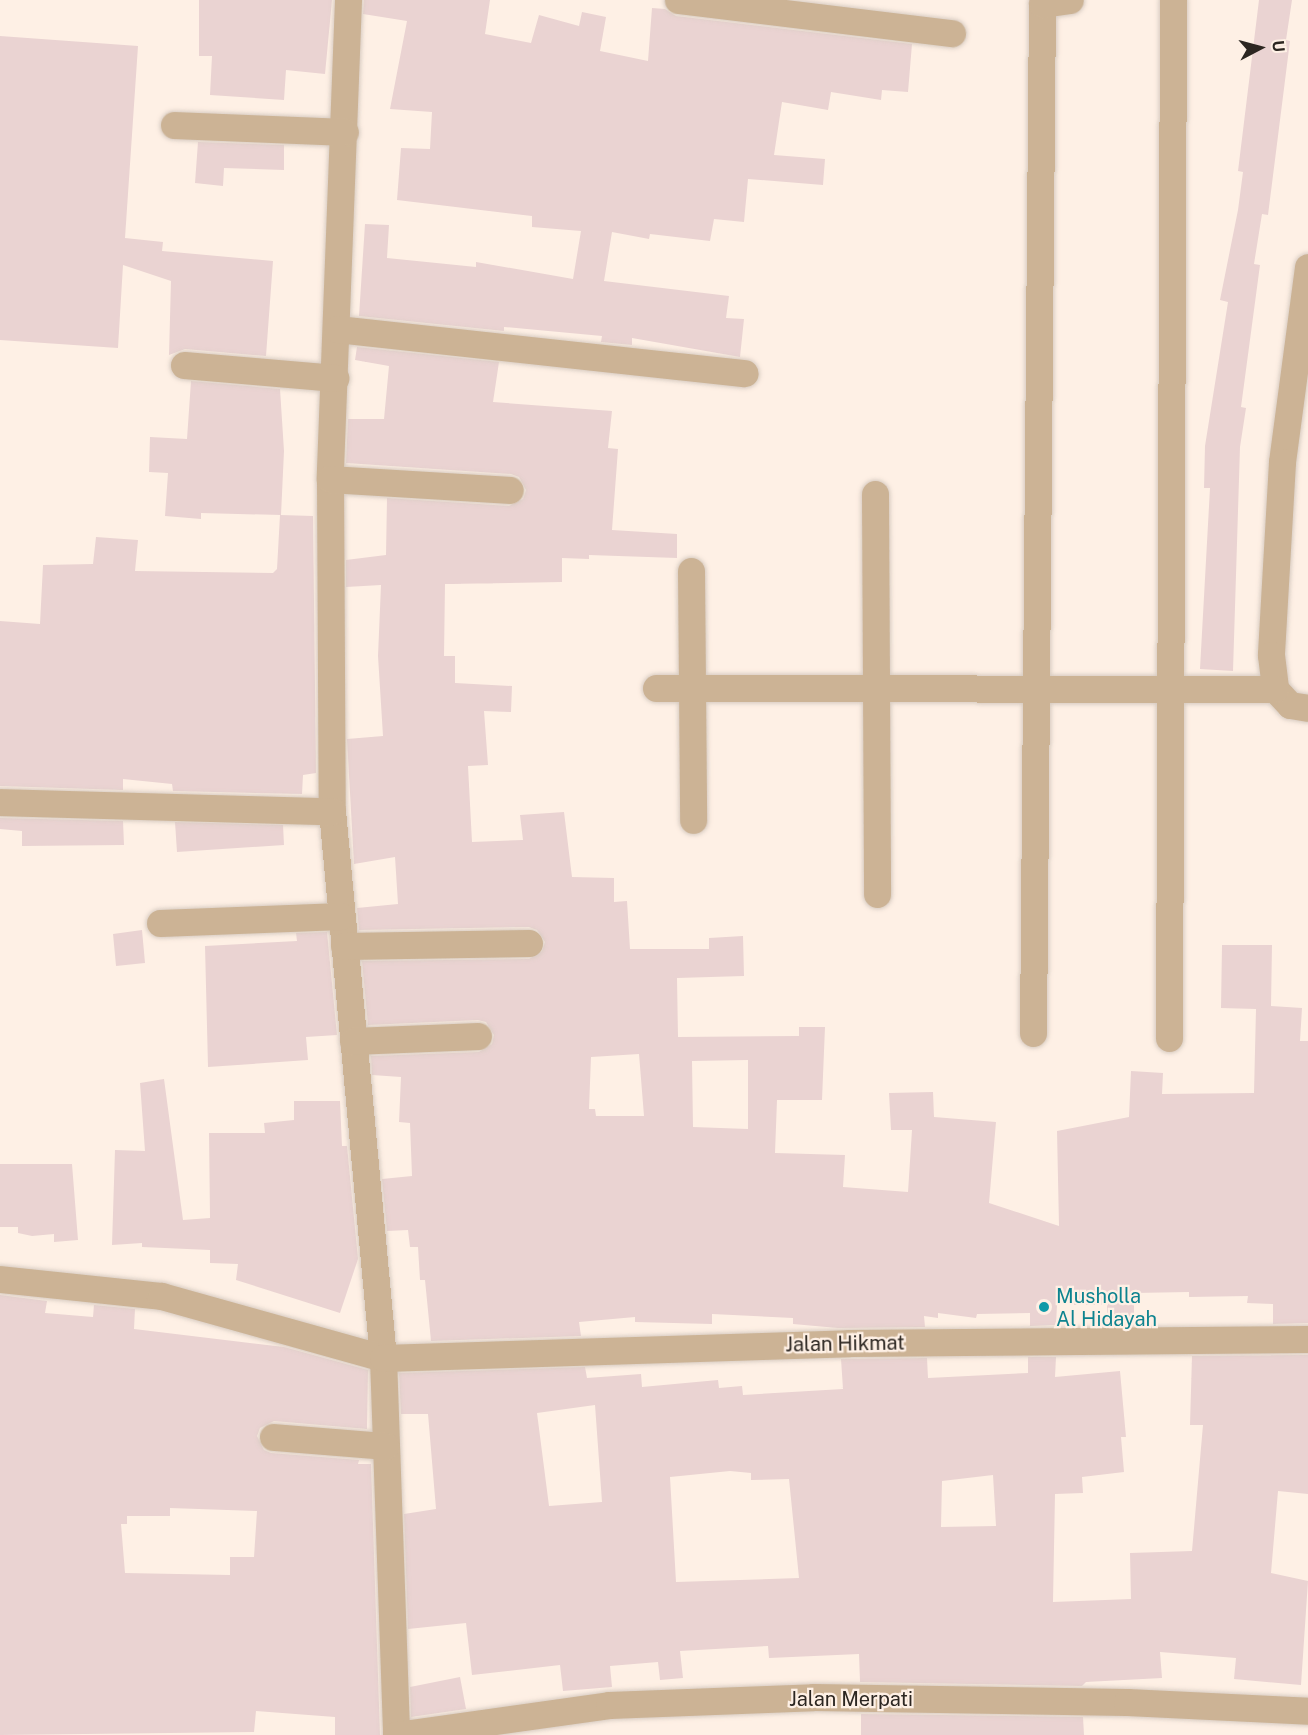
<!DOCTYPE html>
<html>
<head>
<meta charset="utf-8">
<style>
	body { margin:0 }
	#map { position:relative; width:1308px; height:1735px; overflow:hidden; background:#fef0e5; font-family:"Public Sans",sans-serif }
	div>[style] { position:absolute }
	.building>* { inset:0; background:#ead3d2 }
	.roads { filter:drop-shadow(0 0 2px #d8ccc2) drop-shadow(0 0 2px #d8ccc2) }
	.street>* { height:27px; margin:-13.5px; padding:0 13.5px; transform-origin:13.5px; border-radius:13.5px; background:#ccb395 }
	.dots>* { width:16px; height:16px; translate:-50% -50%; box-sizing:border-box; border:3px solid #fef0e5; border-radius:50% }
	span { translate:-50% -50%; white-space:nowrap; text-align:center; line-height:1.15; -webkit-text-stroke:4.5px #fef0e5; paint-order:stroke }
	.culture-label { font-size:20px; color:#0d838f }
	.left { translate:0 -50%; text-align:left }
	.street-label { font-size:20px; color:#2c2621 }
	.north { position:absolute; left:1230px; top:18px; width:60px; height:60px; -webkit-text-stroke:4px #fef0e5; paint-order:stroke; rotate:84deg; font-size:16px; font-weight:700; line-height:24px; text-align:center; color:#2c2621 }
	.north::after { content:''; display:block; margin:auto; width:21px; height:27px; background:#2c2621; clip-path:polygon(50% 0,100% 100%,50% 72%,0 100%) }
</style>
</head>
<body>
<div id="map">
	<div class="building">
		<div style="clip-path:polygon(199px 0,332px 0,325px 74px,286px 70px,284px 100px,210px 95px,212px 56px,199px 56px)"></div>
		<div style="clip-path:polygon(364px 0,490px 0,485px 34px,531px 43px,539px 15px,579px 26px,582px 12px,606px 17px,600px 51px,648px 61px,652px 8px,665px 9px,676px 16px,912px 44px,908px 92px,882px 90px,881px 100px,831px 92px,828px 110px,782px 102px,774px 155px,825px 159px,823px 185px,748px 179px,744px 222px,714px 219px,710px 241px,650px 234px,649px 239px,612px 232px,604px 281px,729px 296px,726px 318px,744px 319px,740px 357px,632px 338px,632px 345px,601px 342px,602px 336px,504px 327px,504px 331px,359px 316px,365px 224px,389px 225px,387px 258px,476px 267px,476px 262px,573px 279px,581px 231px,532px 227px,532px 216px,397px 200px,401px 148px,430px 149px,432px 112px,390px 109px,407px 21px,363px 14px)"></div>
		<div style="clip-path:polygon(1259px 0,1292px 0,1286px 40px,1290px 41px,1268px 215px,1262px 214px,1254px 264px,1260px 265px,1241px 407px,1246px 408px,1240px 447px,1233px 671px,1200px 669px,1210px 488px,1204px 488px,1205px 446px,1228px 302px,1220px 300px,1238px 210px,1243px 172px,1238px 171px)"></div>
		<div style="clip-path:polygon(0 36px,138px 46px,125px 238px,163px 242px,162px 251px,273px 261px,266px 356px,185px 349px,169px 355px,171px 281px,123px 265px,118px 348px,0 340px)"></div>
		<div style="clip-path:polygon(198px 142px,284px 145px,284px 170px,224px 168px,223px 186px,195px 183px)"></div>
		<div style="clip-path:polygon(evenodd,357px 347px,499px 362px,493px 402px,612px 411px,608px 448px,618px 449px,612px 530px,677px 534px,677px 558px,589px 555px,589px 559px,562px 558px,562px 582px,445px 584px,444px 656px,455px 656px,455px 683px,512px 686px,511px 712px,484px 711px,488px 765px,468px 766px,472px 842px,523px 840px,520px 815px,564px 812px,572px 877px,614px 878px,614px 902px,627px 901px,630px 949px,709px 949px,709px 938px,743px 936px,744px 976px,677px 978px,678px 1037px,799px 1036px,799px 1027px,825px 1027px,822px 1100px,777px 1100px,775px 1153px,845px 1155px,843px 1187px,908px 1192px,912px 1130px,891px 1130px,889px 1093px,933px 1092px,934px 1117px,996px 1122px,989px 1203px,1059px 1226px,1057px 1131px,1129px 1117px,1131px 1071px,1163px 1073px,1162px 1094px,1254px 1093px,1256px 1009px,1221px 1008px,1222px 945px,1272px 945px,1271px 1006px,1302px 1008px,1300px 1041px,1308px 1041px,1308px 1323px,1273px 1324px,1273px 1304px,1247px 1303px,1248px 1296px,1189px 1297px,1189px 1292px,1134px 1293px,1134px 1320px,1107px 1320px,1107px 1305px,1057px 1305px,1056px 1325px,1030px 1326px,1030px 1313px,977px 1314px,976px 1318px,938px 1313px,938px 1318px,924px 1316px,925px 1327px,838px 1328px,793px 1324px,793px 1318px,712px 1314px,712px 1324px,635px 1322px,635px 1317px,579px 1322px,581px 1336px,431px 1341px,425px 1280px,420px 1280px,418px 1247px,410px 1247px,408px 1230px,387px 1231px,382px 1179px,412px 1176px,410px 1123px,399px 1122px,401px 1077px,372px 1075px,371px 1056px,479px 1052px,492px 1044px,494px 1035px,486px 1022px,478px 1020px,368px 1025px,362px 961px,529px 959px,542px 951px,545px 942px,537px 930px,529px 927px,359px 930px,357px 908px,398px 904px,395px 857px,354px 864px,347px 739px,383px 736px,378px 656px,381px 585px,346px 587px,346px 560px,386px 555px,387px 498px,509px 506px,523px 499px,526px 490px,519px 477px,511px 474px,346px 463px,348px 419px,384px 419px,389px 366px,355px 360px,357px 347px,639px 1054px,644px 1116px,596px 1116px,595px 1109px,589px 1109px,591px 1057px,639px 1054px,357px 347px,748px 1060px,748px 1129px,693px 1127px,692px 1061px,748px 1060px)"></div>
		<div style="clip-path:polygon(191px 381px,280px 389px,284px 451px,281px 515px,201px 513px,201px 519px,165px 516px,168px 473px,149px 472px,150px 437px,187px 439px)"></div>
		<div style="clip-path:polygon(280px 515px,313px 516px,316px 773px,303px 775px,302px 794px,173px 791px,172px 784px,123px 779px,123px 790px,0 786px,0 621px,40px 624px,43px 565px,93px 564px,96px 537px,138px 540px,135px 571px,273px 573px,277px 569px)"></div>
		<div style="clip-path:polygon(0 818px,123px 821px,124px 845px,22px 846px,22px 831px,0 829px)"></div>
		<div style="clip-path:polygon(175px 822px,283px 825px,284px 845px,177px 852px)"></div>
		<div style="clip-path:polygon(142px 930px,145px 963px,116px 966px,113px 934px)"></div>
		<div style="clip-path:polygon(327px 932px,337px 1035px,306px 1037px,308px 1060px,208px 1067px,205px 946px,297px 941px,296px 933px)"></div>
		<div style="clip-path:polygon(164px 1079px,183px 1220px,210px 1218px,209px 1133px,265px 1133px,264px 1123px,294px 1120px,294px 1101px,340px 1101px,342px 1146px,347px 1146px,358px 1259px,340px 1313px,236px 1280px,238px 1264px,210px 1263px,210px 1250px,142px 1247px,142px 1243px,112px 1245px,115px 1150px,145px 1151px,140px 1083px)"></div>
		<div style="clip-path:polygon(0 1164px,72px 1164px,78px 1240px,54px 1242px,54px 1234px,32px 1236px,18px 1233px,18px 1227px,0 1227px)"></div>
		<div style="clip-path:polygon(evenodd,0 1295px,47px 1301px,45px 1313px,93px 1317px,94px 1305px,135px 1309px,134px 1329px,284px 1347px,368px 1370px,367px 1429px,274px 1421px,260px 1428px,257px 1436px,264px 1450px,271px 1453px,359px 1460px,358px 1464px,371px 1464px,380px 1735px,335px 1735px,335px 1717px,256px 1711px,254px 1732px,0 1735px,0 1295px,170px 1508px,257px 1511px,254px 1557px,230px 1557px,230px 1575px,125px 1573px,121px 1524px,127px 1524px,127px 1516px,170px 1516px,170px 1508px)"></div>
		<div style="clip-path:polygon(evenodd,1308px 1355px,1308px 1494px,1278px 1491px,1271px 1573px,1308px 1581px,1301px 1685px,1234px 1679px,1236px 1658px,1160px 1652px,1162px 1678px,1086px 1682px,1082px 1686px,860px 1682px,859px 1654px,769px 1658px,768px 1646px,680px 1651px,683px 1678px,660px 1680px,658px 1662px,610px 1666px,612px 1687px,563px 1691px,560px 1665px,472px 1675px,466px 1623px,408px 1629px,404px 1514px,436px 1509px,428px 1414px,401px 1414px,399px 1373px,585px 1367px,587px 1378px,641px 1374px,642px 1387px,718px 1380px,719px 1388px,742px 1386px,743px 1395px,843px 1389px,841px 1359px,927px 1358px,928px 1378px,1028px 1373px,1028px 1357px,1056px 1357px,1055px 1377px,1120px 1371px,1126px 1437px,1121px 1437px,1124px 1472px,1082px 1477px,1083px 1493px,1055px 1494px,1053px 1602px,1131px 1599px,1130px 1553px,1192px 1551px,1203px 1425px,1190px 1425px,1192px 1356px,1308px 1355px,595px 1405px,602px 1502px,549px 1506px,537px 1413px,595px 1405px,1308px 1355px,730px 1471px,751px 1473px,751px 1480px,789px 1479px,799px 1578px,676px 1582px,670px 1477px,730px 1471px,1308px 1355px,993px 1475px,996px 1526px,941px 1527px,942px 1481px,993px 1475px)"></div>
		<div style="clip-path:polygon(460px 1677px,466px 1709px,411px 1717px,410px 1687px)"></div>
		<div style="clip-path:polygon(861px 1714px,1083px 1717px,1084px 1735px,861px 1735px)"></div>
	</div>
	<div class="roads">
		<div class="street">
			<div style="left:348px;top:0;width:479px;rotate:92.2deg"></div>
			<div style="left:330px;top:479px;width:332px;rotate:89.7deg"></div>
			<div style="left:332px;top:811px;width:549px;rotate:84.67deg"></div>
			<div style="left:383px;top:1358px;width:377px;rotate:88deg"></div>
			<div style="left:678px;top:0;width:276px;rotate:6.9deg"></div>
			<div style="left:174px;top:125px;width:171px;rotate:2.3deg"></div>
			<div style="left:1308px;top:267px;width:197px;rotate:97.6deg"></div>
			<div style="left:1282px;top:462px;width:193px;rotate:93.3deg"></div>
			<div style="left:1271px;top:655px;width:34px;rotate:83deg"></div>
			<div style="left:1275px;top:689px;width:22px;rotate:47deg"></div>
			<div style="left:1290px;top:705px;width:18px;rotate:9deg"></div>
			<div style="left:337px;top:329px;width:410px;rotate:6.2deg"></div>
			<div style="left:184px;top:365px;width:152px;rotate:4.9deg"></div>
			<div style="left:330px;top:479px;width:180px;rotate:3.5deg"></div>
			<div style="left:875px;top:494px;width:400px;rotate:89.7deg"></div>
			<div style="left:691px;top:571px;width:249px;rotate:89.5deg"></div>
			<div style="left:656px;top:688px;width:619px;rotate:0.09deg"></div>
			<div style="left:0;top:802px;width:332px;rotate:1.6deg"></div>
			<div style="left:160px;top:923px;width:181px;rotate:-2.2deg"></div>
			<div style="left:344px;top:946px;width:185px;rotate:-0.9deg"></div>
			<div style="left:1033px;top:1033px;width:1029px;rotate:-89.5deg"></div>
			<div style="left:1042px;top:4px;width:28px;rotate:-8deg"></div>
			<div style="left:1169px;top:1038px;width:1038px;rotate:-89.78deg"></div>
			<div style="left:353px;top:1041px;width:125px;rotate:-2.3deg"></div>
			<div style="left:0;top:1279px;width:162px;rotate:6deg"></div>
			<div style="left:161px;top:1296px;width:230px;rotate:15.6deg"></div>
			<div style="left:383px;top:1358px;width:466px;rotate:-1.8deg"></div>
			<div style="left:849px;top:1343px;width:459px;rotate:-0.5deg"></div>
			<div style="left:273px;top:1437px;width:113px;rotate:4.6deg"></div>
			<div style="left:396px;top:1735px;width:215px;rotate:-8deg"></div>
			<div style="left:609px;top:1705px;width:204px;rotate:-2.2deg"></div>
			<div style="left:813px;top:1697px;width:314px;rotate:0.9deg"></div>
			<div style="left:1127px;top:1702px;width:181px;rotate:2.8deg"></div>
		</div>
	</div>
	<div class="dots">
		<div style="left:1044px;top:1307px;background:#0f9aa8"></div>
	</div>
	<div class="culture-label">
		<span class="left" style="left:1056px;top:1308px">Musholla<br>Al Hidayah</span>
	</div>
	<div class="street-label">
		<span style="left:845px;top:1344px;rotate:-1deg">Jalan Hikmat</span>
		<span style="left:851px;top:1699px">Jalan Merpati</span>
	</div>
	<div class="north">U</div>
</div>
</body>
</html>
